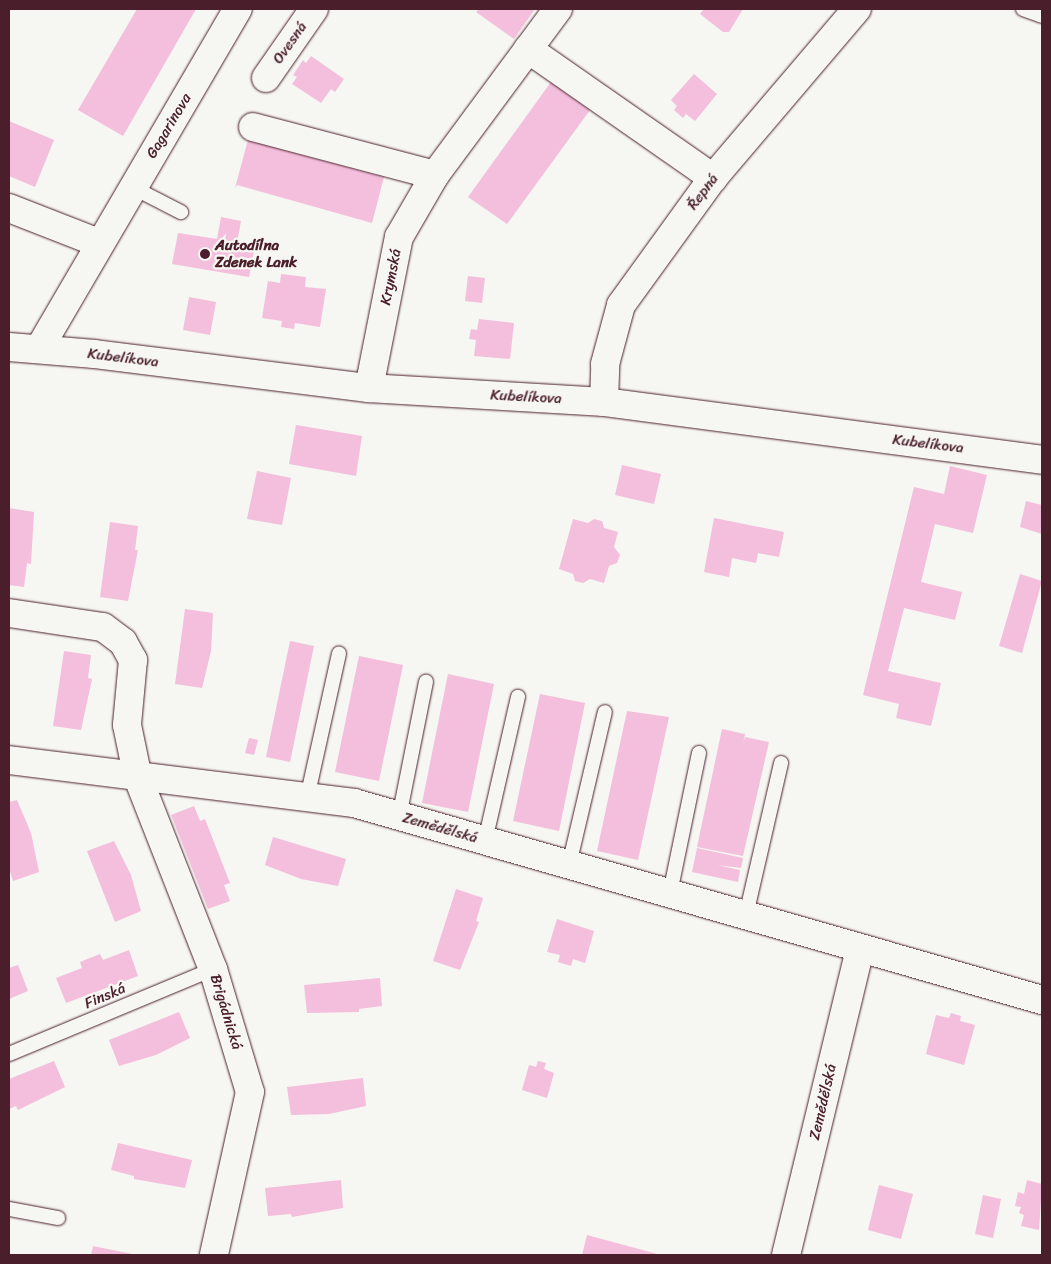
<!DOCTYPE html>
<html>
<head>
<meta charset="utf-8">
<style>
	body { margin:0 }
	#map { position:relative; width:1051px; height:1264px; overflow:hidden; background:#f6f6f2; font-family:Sriracha,sans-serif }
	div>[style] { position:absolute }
	.building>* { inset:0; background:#f3bfdc }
	.roads { filter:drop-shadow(0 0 1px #4a1f2b) drop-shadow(0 0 1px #4a1f2b) }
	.service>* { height:14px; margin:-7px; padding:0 7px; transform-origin:7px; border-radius:7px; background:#f6f6f2 }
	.minor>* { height:28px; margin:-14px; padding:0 14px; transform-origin:14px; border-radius:14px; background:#f6f6f2 }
	.tertiary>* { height:28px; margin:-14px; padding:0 14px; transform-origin:14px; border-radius:14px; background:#f6f6f2 }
	.dots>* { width:14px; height:14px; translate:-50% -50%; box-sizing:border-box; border:2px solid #f6f6f2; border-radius:50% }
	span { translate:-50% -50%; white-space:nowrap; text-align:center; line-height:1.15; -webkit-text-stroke:4.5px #f6f6f2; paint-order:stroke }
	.street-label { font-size:15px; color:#4a1f2b }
	.poi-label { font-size:15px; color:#4a1f2b; font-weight:700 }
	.left { translate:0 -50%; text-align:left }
	.frame { position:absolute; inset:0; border:10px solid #4a1f2b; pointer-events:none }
</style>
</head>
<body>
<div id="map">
	<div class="building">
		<div style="clip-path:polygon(137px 9px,196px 9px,123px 136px,78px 110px)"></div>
		<div style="clip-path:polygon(479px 9px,535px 9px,514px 39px,476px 12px)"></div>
		<div style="clip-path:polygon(704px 9px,743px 9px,729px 32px,723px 32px,700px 14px)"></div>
		<div style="clip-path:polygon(311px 56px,344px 79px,335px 92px,331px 89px,321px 103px,292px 84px,297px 77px,293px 75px,303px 60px,306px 63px)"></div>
		<div style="clip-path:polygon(694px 74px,717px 94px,695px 121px,686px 114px,683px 118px,674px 110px,677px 106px,671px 100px)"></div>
		<div style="clip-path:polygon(551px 82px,590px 110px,507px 224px,468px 197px)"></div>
		<div style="clip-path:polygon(9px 121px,54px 140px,35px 187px,9px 176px)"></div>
		<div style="clip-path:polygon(248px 140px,384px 177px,372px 223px,237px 185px,235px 188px)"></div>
		<div style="clip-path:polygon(221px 217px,241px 221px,237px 243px,255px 246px,249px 277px,172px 264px,178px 233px,217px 239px)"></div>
		<div style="clip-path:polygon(281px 274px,306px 277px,305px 287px,326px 289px,320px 327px,295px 323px,294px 329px,281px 327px,282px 321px,262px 318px,268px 281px,280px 283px)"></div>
		<div style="clip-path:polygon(468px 276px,485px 278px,482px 303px,465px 301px)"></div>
		<div style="clip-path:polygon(189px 297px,216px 302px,210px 335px,183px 330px)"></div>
		<div style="clip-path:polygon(479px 319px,514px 323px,510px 359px,474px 356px,476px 340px,469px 339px,471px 329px,477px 330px)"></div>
		<div style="clip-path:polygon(296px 425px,362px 436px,356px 476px,289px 464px)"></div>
		<div style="clip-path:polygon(622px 465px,661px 474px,654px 504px,615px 495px)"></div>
		<div style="clip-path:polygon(950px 466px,987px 475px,973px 533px,935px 524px,921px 582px,962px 592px,955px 620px,904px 608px,888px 671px,941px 683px,931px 726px,896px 718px,899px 704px,863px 695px,914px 487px,944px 494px)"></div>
		<div style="clip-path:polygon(257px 471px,291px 478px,282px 525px,247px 519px)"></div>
		<div style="clip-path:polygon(1026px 501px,1042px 505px,1042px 534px,1020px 527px)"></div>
		<div style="clip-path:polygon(9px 508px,34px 512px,31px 564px,27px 563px,24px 587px,9px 585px)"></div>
		<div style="clip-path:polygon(714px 518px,784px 532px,779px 557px,758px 553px,756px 563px,732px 558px,729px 577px,704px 572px)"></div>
		<div style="clip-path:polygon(573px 519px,588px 523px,594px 519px,602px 521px,604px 528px,618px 532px,614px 547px,620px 555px,617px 563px,609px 566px,604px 583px,590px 579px,583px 583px,575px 581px,573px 574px,559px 569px)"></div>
		<div style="clip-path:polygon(110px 522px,138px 526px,135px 550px,138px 550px,128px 601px,100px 597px)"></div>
		<div style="clip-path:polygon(1020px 574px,1042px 581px,1022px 653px,999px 646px)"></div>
		<div style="clip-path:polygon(185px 609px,213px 613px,211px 651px,202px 688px,175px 684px)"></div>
		<div style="clip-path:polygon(290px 641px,314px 646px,290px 762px,266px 757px)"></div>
		<div style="clip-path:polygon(64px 651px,91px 655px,88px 678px,92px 679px,81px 730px,53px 726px)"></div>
		<div style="clip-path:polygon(359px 656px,403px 665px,379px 781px,335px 772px)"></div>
		<div style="clip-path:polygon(448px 674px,494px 684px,468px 812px,422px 803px)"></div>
		<div style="clip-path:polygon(540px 694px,585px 703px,559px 831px,513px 821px)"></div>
		<div style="clip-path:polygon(627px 711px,669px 717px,638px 860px,597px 851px)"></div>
		<div style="clip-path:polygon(722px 729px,745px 734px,743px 744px,745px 737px,769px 742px,743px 856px,697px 847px)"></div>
		<div style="clip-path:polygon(249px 738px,258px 740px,254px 755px,245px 753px)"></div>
		<div style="clip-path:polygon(17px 800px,31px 833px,39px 872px,13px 881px,9px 868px,9px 802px)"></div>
		<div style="clip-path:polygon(194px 806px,200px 821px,205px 819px,230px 883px,224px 885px,230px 901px,208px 909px,171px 815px)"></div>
		<div style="clip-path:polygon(273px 837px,346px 859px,338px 886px,301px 879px,265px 865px)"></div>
		<div style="clip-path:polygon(114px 841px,131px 875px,141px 911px,115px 922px,87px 851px)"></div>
		<div style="clip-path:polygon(697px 848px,743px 858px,741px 868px,717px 865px,740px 870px,738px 882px,692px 872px)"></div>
		<div style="clip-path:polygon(456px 889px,483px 898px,476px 921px,479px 922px,460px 970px,433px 961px)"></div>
		<div style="clip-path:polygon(557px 919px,594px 931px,585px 963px,573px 959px,571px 966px,558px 962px,560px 955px,547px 952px)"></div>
		<div style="clip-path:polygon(129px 950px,138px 976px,66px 1003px,56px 978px,82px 968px,80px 962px,100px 954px,103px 960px)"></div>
		<div style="clip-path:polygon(18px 965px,28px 991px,9px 999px,9px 968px)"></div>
		<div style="clip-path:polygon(380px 978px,382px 1006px,359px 1009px,359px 1012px,307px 1013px,304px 985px)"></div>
		<div style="clip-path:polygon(179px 1012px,190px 1038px,156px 1055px,119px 1066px,109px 1040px)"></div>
		<div style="clip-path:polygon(951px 1013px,961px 1016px,960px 1021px,975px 1025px,964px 1065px,926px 1054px,936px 1015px,949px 1018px)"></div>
		<div style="clip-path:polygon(54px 1061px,65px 1087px,18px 1110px,16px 1106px,9px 1109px,9px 1079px)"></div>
		<div style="clip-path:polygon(538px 1061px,546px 1063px,544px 1069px,554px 1073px,547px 1098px,522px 1090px,529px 1065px,536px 1067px)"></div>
		<div style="clip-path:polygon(363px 1078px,366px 1106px,329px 1114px,291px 1115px,287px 1087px)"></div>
		<div style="clip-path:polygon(118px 1143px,192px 1160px,185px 1188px,134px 1179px,134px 1176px,111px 1170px)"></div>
		<div style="clip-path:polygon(341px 1180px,343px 1208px,292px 1217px,291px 1214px,268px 1216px,265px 1188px)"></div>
		<div style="clip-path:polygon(1027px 1180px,1042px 1184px,1039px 1230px,1021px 1226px,1024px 1215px,1019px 1213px,1021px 1207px,1015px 1206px,1018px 1192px,1024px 1194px)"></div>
		<div style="clip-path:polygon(879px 1185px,913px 1194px,901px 1239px,868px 1230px)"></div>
		<div style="clip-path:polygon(983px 1195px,1001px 1199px,993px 1238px,975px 1234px)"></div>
		<div style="clip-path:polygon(587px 1235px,661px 1255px,582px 1255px)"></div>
		<div style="clip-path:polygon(93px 1246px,132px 1254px,132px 1255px,91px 1255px)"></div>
	</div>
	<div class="roads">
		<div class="service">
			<div style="left:1023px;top:9px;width:20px;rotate:20deg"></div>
			<div style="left:134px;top:188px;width:53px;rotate:27.1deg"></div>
			<div style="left:307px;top:798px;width:148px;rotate:-77.5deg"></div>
			<div style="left:399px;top:817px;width:138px;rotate:-78.7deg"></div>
			<div style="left:485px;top:841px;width:148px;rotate:-77.1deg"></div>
			<div style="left:569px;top:865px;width:157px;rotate:-76.8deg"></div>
			<div style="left:670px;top:893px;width:143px;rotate:-78.3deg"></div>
			<div style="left:746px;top:915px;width:156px;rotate:-77deg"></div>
			<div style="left:9px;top:1054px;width:221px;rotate:-22.6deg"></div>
			<div style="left:9px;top:1209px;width:50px;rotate:10.4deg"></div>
		</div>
		<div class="minor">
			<div style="left:528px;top:49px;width:226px;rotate:34.9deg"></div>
			<div style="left:266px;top:78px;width:84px;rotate:-55.2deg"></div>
			<div style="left:253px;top:127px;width:188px;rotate:14.8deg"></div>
			<div style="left:9px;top:208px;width:97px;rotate:21.3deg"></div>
			<div style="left:39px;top:349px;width:394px;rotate:-59.7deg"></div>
			<div style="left:369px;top:388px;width:154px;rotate:-78.8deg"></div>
			<div style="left:399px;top:237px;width:72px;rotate:-59.9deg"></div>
			<div style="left:435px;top:175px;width:207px;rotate:-53.5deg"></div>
			<div style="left:604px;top:402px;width:38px;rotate:-88deg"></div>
			<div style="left:605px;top:364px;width:61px;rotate:-74.8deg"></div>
			<div style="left:621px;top:305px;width:157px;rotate:-54.1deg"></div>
			<div style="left:713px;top:178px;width:222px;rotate:-49.6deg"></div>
			<div style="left:9px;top:613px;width:95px;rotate:8.5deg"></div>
			<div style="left:103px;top:627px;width:25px;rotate:37deg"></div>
			<div style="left:123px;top:642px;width:21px;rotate:61deg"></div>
			<div style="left:133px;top:660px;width:65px;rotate:95.3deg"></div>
			<div style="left:127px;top:725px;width:54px;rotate:78.3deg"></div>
			<div style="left:138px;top:778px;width:205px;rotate:68.6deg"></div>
			<div style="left:213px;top:969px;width:128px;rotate:73.3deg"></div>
			<div style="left:250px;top:1092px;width:167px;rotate:102.5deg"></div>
			<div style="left:9px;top:760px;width:348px;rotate:7.1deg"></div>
			<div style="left:354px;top:803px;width:716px;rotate:15.98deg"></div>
			<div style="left:786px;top:1255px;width:315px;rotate:-76.4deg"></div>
		</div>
		<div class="tertiary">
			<div style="left:9px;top:347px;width:86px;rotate:4.7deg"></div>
			<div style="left:95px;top:354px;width:276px;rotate:7.1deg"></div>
			<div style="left:369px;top:388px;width:235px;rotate:3.4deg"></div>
			<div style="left:604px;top:402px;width:442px;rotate:7.5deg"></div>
		</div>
	</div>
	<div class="dots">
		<div style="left:205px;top:254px;background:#4a1f2b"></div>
	</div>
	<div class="street-label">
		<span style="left:290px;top:43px;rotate:-55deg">Ovesná</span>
		<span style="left:169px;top:126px;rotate:-59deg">Gagarinova</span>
		<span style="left:703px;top:192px;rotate:-53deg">Řepná</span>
		<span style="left:391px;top:277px;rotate:-79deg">Krymská</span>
		<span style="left:123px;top:358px;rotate:7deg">Kubelíkova</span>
		<span style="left:526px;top:397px;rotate:3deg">Kubelíkova</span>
		<span style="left:928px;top:444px;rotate:7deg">Kubelíkova</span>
		<span style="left:440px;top:828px;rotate:16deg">Zemědělská</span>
		<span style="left:105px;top:996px;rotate:-23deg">Finská</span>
		<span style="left:226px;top:1012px;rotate:73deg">Brigádnická</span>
		<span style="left:823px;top:1102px;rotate:-77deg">Zemědělská</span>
	</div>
	<div class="poi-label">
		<span class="left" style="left:215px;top:254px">Autodílna<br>Zdenek Lank</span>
	</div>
	<div class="frame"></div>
</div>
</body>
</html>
